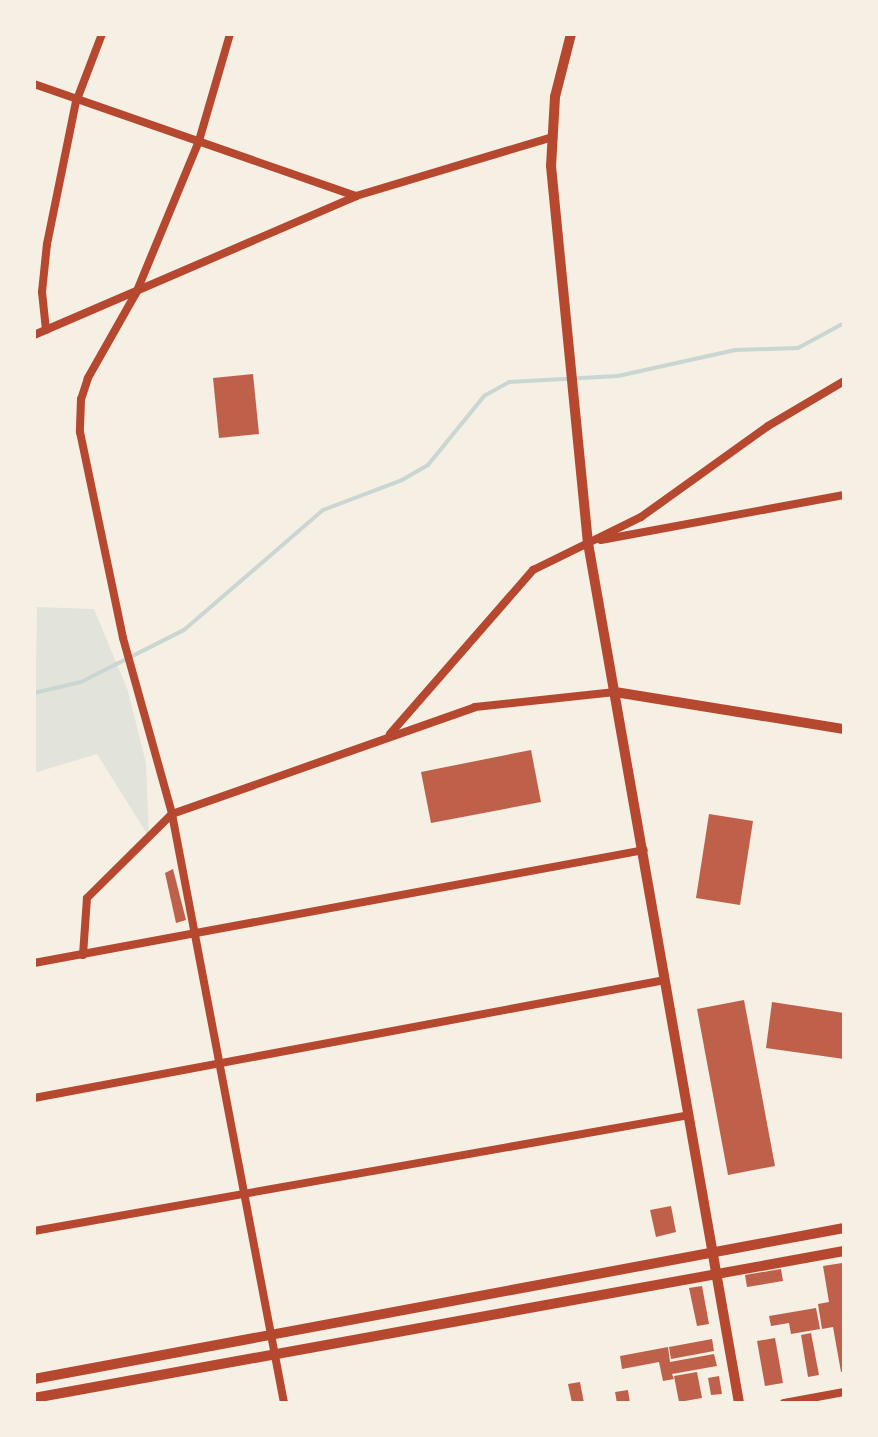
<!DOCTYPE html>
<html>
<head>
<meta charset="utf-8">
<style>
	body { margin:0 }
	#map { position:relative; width:878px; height:1437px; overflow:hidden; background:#f6efe4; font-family:"Fira Sans Condensed",sans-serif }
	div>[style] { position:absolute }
	.green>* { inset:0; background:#e2e4dc }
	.stream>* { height:4px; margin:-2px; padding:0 2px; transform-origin:2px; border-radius:2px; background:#c9d6d2 }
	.building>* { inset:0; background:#bf614a }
	.minor>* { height:8px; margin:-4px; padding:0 4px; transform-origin:4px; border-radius:4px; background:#b5482f }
	.tertiary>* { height:10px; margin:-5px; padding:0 5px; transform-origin:5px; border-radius:5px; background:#b5482f }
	span { translate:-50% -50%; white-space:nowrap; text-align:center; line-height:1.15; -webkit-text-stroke:6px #f6efe4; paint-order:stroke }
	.frame { position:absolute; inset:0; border:36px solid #f6efe4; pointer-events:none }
</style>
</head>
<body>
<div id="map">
	<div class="green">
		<div style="clip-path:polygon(37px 607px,94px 609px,128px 691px,146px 763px,149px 837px,97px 754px,34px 773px)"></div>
	</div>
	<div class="stream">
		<div style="left:34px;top:693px;width:48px;rotate:-13.2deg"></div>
		<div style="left:81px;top:682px;width:115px;rotate:-26.8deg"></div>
		<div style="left:184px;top:630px;width:184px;rotate:-40.8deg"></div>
		<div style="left:323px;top:510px;width:85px;rotate:-20.8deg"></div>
		<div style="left:402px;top:480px;width:30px;rotate:-30deg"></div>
		<div style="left:428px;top:465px;width:89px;rotate:-50.9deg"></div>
		<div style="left:484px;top:396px;width:29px;rotate:-29deg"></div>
		<div style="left:509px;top:382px;width:109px;rotate:-3.2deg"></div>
		<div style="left:618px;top:376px;width:120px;rotate:-12.5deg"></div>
		<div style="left:735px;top:350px;width:63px;rotate:-1.8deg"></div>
		<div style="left:798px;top:348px;width:52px;rotate:-28.5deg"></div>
	</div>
	<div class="building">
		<div style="clip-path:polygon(253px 374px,259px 434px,219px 438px,213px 378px)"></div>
		<div style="clip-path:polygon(531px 750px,541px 802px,431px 823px,421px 772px)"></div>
		<div style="clip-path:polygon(709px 814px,753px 821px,740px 905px,696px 898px)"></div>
		<div style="clip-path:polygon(173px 869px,186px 920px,176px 923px,165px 873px)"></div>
		<div style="clip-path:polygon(744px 1000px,775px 1166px,728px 1175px,697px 1009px)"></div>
		<div style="clip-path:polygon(772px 1002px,844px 1013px,844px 1059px,766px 1048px)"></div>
		<div style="clip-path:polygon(671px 1206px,676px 1232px,656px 1237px,650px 1210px)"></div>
		<div style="clip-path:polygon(842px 1263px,844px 1371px,841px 1372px,833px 1327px,822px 1329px,818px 1304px,829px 1302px,823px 1266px)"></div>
		<div style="clip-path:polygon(781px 1269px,783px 1281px,747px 1287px,745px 1275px)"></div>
		<div style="clip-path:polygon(702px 1286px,709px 1324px,697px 1326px,689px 1288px)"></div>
		<div style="clip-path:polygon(816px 1308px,820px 1329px,791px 1334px,789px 1323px,771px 1326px,769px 1316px)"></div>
		<div style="clip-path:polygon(811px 1333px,819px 1375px,808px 1377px,801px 1335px)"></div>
		<div style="clip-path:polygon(775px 1338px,783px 1383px,765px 1386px,757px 1341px)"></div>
		<div style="clip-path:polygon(712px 1339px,714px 1351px,671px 1359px,669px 1347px)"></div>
		<div style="clip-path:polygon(668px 1347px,670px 1362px,714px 1354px,717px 1366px,672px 1374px,674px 1379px,663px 1381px,659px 1362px,622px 1369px,620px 1356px)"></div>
		<div style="clip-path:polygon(697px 1372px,702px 1398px,679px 1402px,674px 1376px)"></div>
		<div style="clip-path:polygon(719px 1376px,722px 1394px,711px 1395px,708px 1378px)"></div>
		<div style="clip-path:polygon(580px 1382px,584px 1403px,572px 1403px,568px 1384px)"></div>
		<div style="clip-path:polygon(628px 1390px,630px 1403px,617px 1403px,615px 1392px)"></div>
	</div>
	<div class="minor">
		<div style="left:230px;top:34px;width:111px;rotate:106.2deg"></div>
		<div style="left:199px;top:141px;width:165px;rotate:112.5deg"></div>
		<div style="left:136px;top:293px;width:98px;rotate:119.5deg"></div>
		<div style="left:88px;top:378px;width:22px;rotate:108deg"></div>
		<div style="left:81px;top:399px;width:33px;rotate:92deg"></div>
		<div style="left:80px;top:432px;width:210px;rotate:78.2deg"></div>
		<div style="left:123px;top:638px;width:183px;rotate:74.4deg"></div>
		<div style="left:172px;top:814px;width:600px;rotate:79.23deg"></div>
		<div style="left:34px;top:84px;width:341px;rotate:19.2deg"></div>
		<div style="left:46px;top:330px;width:38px;rotate:-96deg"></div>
		<div style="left:42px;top:292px;width:48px;rotate:-84.1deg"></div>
		<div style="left:47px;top:244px;width:145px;rotate:-78.5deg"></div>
		<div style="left:76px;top:102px;width:73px;rotate:-69.1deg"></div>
		<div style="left:34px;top:335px;width:351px;rotate:-23.3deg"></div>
		<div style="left:356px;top:196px;width:206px;rotate:-16.7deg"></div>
		<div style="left:601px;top:540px;width:247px;rotate:-10.5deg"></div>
		<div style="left:390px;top:734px;width:218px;rotate:-48.9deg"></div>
		<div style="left:533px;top:570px;width:120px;rotate:-26.1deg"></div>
		<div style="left:641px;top:517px;width:156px;rotate:-35.6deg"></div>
		<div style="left:768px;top:426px;width:88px;rotate:-30.6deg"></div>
		<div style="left:83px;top:955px;width:57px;rotate:-86deg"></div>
		<div style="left:87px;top:898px;width:120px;rotate:-44.7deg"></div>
		<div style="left:172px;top:814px;width:321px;rotate:-19.4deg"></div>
		<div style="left:475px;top:707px;width:141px;rotate:-6.1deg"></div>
		<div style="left:34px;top:963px;width:620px;rotate:-10.49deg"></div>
		<div style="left:34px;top:1098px;width:642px;rotate:-10.59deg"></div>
		<div style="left:34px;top:1231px;width:665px;rotate:-10.04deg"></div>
		<div style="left:784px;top:1403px;width:61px;rotate:-10.4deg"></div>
	</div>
	<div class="tertiary">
		<div style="left:571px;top:34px;width:65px;rotate:104.3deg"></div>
		<div style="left:555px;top:97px;width:69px;rotate:93.3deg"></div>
		<div style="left:551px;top:166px;width:379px;rotate:84.4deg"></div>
		<div style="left:588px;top:543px;width:873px;rotate:80.04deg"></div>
		<div style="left:615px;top:692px;width:232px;rotate:9.2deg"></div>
		<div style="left:34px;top:1379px;width:824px;rotate:-10.56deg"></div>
		<div style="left:34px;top:1398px;width:823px;rotate:-10.29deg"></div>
	</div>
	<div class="frame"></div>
</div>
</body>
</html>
